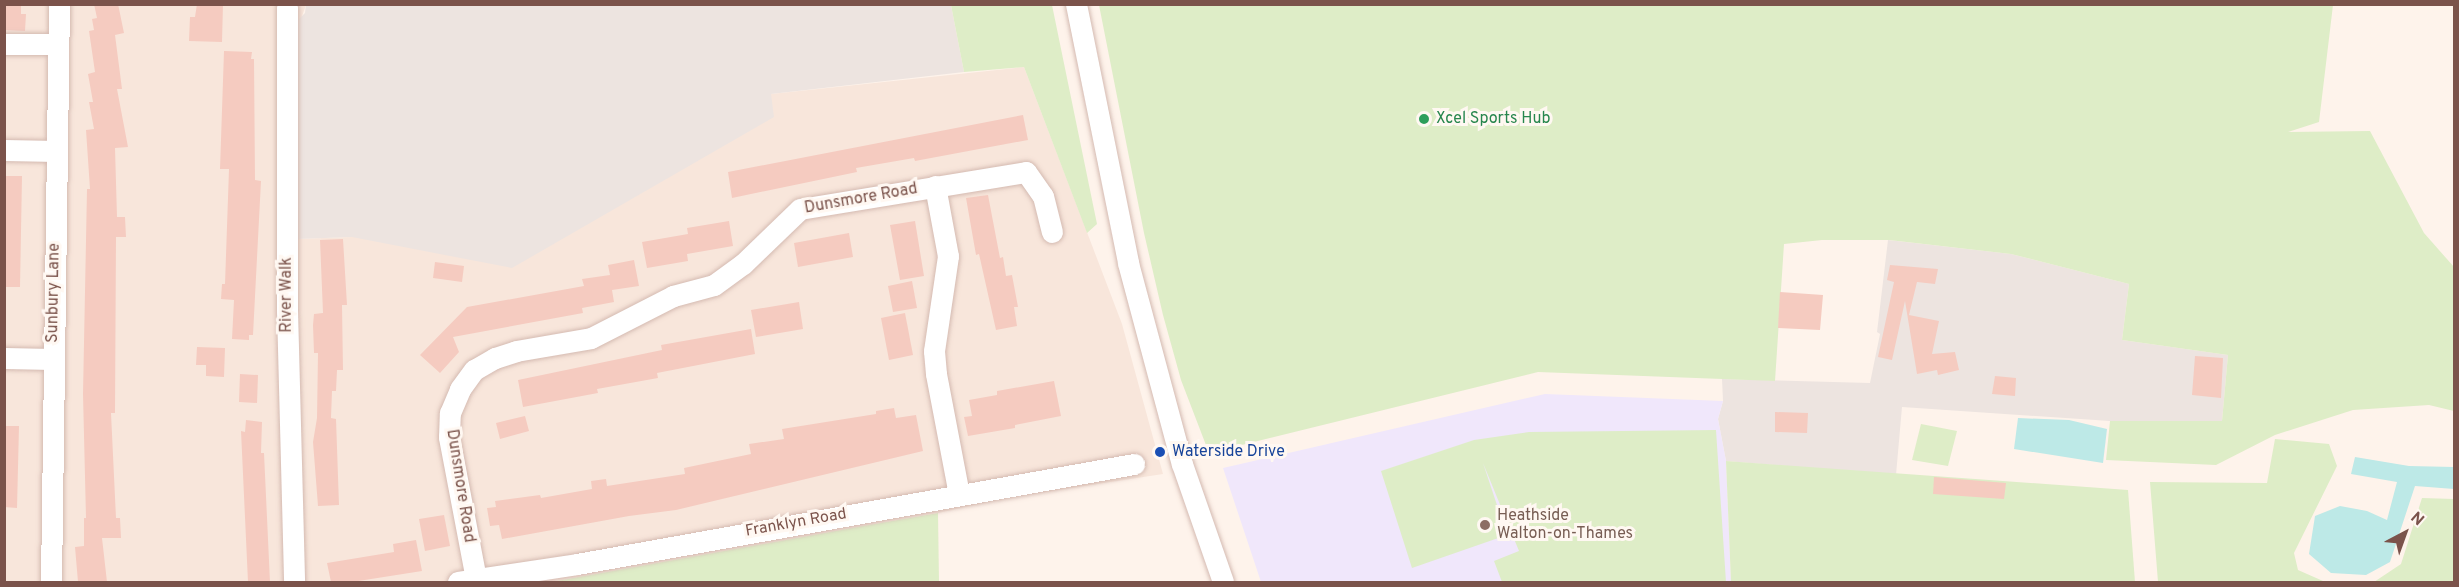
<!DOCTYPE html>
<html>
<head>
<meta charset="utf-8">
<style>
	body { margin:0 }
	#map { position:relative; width:2459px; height:587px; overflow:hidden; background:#fef3eb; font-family:Overpass,sans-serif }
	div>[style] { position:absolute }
	.residential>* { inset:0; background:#f8e6db }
	.industrial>* { inset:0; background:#ede4e0 }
	.education>* { inset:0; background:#f0e7fb }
	.green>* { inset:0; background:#deedc7 }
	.water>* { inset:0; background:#bde9e7 }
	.building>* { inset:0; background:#f5cbc0 }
	.roads { filter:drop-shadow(0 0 2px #d4bab1) drop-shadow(0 0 2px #d4bab1) }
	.minor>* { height:21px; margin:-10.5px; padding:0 10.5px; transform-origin:10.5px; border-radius:10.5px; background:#fff }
	.dots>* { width:16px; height:16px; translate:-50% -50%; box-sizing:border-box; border:3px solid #fff8f2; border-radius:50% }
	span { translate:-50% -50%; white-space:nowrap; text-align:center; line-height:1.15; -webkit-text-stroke:6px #fff8f2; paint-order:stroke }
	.leisure-label { font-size:16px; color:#27864d }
	.left { translate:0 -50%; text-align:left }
	.street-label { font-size:16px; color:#7b534b }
	.transit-label { font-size:16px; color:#164399 }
	.education-label { font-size:16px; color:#785e54 }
	.frame { position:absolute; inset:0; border:6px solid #7b534b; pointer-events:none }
	.north { position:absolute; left:2375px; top:503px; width:60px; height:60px; -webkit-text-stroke:4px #fff8f2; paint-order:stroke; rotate:41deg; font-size:16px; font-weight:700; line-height:24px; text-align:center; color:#7b534b }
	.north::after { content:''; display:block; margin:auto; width:21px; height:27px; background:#7b534b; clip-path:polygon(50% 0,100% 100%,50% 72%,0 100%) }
</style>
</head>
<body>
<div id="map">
	<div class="residential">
		<div style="clip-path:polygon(4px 5px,306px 5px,301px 19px,297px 239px,352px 237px,771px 94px,1024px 67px,1122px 324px,1163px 474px,1006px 498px,938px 513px,551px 582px,5px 582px)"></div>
	</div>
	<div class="industrial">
		<div style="clip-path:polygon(306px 4px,951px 5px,964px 72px,771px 94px,774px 117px,512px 268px,352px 237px,297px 239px,294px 24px,305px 13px)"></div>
		<div style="clip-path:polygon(1888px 240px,2011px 254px,2129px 284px,2122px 340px,2228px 355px,2222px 421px,2110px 421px,1902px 407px,1896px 475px,1726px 461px,1718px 419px,1723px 401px,1722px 379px,1870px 383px,1880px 334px,1877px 332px)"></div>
	</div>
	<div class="education">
		<div style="clip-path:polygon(1545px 394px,1723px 401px,1718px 419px,1726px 461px,1731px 582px,1261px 582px,1223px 468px)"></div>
	</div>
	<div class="green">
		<div style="clip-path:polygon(951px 5px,1052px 5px,1097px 224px,1087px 233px,1024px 67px,964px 72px)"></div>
		<div style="clip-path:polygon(1099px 5px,2333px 5px,2319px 122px,2288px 132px,2370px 131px,2424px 233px,2454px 267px,2454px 411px,2429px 405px,2353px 410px,2275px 435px,2216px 465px,2106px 460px,2110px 421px,2222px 421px,2228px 355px,2122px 340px,2129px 284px,2011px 254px,1889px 240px,1822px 240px,1784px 244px,1775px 381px,1538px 372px,1209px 453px,1181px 380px,1163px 315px,1144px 233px)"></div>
		<div style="clip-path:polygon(1921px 424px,1957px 431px,1948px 466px,1912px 460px)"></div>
		<div style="clip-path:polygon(1716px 430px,1726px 582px,1502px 582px,1494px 561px,1519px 551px,1483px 463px,1507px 535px,1412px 568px,1381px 471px,1474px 440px,1529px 432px)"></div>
		<div style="clip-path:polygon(2275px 439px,2329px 444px,2337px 466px,2294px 553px,2298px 570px,2323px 581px,2370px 582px,2158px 582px,2150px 482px,2267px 483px)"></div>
		<div style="clip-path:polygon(1726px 461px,2128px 490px,2135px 582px,1731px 582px)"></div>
		<div style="clip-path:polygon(2422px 498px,2454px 499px,2454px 582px,2374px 582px,2401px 564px)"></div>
		<div style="clip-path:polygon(938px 513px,939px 582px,551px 582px,863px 526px)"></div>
	</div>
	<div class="water">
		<div style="clip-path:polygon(2018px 418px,2069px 420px,2107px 429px,2103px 463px,2014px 449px)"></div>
		<div style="clip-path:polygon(2355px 457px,2409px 466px,2454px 467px,2454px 489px,2415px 486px,2390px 562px,2366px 575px,2331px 573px,2309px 554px,2315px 516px,2340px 506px,2367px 511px,2387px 520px,2397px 482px,2351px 474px)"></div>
	</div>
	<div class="building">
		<div style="clip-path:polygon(4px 4px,21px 4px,21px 14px,26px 14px,25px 31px,4px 30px)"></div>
		<div style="clip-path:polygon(94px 4px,118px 4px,124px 33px,115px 35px,122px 89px,117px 89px,128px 147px,115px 148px,117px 217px,125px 217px,126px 237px,116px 237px,115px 413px,111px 413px,116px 518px,120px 518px,121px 538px,102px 538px,107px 582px,78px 582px,75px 547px,84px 546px,84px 518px,86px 518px,83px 394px,87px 189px,90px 189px,86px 130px,94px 129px,89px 102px,93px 102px,88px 74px,95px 72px,89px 31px,94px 30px,92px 19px,97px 18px)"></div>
		<div style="clip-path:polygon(197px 4px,223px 4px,222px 42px,189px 41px,190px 17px,195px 17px)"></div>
		<div style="clip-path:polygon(224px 51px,252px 52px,251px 59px,254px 59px,255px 180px,261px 181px,253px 335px,249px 335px,249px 340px,232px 339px,234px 300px,221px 299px,222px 284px,225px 284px,229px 169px,220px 169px)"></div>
		<div style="clip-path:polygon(1023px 115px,1028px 140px,915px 161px,914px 158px,856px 168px,857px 172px,732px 198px,728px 172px)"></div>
		<div style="clip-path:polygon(4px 176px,22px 176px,20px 287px,4px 287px)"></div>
		<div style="clip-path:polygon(988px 195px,1000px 258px,1003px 257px,1006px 276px,1012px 275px,1018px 307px,1014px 307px,1017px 326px,996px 330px,979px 254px,976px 255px,966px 198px)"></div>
		<div style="clip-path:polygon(729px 221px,733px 246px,687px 254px,688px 261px,647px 268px,642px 242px,688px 234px,687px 228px)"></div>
		<div style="clip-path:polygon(915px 221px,924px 276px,900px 280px,890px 225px)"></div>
		<div style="clip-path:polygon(849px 233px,853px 257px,798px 267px,794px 243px)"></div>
		<div style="clip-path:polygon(343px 239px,347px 305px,342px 305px,343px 370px,337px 370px,336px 391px,332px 391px,331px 418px,336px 419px,339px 505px,318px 506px,313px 442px,317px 418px,318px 353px,314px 353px,313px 325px,314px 314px,323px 313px,320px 240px)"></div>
		<div style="clip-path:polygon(634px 260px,639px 286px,612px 290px,614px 302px,582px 308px,583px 313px,453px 337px,459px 352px,440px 373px,420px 355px,467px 307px,584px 286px,582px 279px,610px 275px,608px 265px)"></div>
		<div style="clip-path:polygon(435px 262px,464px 266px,462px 282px,433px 278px)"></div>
		<div style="clip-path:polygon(1890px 265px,1938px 269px,1935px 284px,1917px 282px,1909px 315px,1939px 321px,1932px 354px,1955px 352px,1959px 370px,1938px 375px,1937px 370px,1917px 374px,1905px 301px,1892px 360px,1878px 357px,1894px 282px,1887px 280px)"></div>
		<div style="clip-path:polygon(912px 281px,917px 308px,893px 312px,888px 286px)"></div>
		<div style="clip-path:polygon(1780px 292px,1823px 295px,1820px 330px,1778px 328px)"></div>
		<div style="clip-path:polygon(799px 302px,803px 329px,756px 337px,751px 310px)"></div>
		<div style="clip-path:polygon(905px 313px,913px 355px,889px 360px,881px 318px)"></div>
		<div style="clip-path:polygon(751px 329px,755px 354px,657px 373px,658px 378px,597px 389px,598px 393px,523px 407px,518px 380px,662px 350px,661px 345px)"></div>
		<div style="clip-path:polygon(197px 347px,225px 348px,224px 377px,206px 376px,206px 365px,196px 365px)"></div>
		<div style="clip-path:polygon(2195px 356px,2223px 358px,2221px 398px,2192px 395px)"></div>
		<div style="clip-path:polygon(240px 374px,258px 375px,257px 403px,239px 402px)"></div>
		<div style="clip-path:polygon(1995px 376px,2016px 378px,2015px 396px,1992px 394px)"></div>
		<div style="clip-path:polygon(1054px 381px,1061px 416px,1015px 425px,1015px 428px,968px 436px,964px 417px,972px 416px,969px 400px,997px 395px,997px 391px)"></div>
		<div style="clip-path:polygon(894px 408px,896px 418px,916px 415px,923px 451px,676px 510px,629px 516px,502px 539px,499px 525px,490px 526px,487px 508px,496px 507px,495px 501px,540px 495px,541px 498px,592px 489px,591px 481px,606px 479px,607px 486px,685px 474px,684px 468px,751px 454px,749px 444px,784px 439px,782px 429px,876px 414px,876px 411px)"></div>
		<div style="clip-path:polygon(1775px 412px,1808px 413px,1807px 433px,1775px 432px)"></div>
		<div style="clip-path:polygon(525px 416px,529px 431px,500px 439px,496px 423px)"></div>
		<div style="clip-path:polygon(246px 420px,262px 422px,261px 453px,264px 453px,270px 582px,248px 582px,241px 431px,245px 432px)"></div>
		<div style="clip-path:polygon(4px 426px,19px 426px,17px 508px,4px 507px)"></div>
		<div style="clip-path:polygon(1934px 477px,2006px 483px,2004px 499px,1933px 494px)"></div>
		<div style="clip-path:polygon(444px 515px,450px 546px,425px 551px,419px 519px)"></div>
		<div style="clip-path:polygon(416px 540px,422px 571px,352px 582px,331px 582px,327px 563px,394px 552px,393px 544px)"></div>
	</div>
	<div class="roads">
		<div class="minor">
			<div style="left:1076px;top:4px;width:264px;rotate:78.6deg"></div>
			<div style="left:1128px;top:263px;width:208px;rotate:75deg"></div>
			<div style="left:1182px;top:464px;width:125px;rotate:70.8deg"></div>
			<div style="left:287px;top:7px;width:303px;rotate:90deg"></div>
			<div style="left:287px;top:310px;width:272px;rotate:88.5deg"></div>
			<div style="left:4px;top:44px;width:54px"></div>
			<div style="left:4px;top:150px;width:53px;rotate:1.1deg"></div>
			<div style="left:935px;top:186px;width:71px;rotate:79.5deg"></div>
			<div style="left:948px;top:256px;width:96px;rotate:98.4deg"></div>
			<div style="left:934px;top:351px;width:23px;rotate:85deg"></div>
			<div style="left:936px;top:374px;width:123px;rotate:79.2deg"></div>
			<div style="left:4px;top:358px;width:49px;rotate:1.2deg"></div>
			<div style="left:476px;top:579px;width:145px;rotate:-100.8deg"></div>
			<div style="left:449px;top:437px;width:24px;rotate:-88deg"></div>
			<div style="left:450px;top:413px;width:26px;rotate:-67deg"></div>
			<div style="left:460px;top:389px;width:24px;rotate:-54deg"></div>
			<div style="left:474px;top:370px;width:24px;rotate:-30deg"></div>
			<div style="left:495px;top:358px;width:22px;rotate:-18deg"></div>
			<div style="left:516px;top:351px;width:76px;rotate:-9.8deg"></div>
			<div style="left:591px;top:338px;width:92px;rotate:-27.1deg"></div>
			<div style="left:673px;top:296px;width:42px;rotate:-15deg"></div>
			<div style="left:714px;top:285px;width:36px;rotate:-36deg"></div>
			<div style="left:743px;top:264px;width:79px;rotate:-44deg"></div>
			<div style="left:800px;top:209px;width:229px;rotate:-9.3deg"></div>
			<div style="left:1026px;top:172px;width:29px;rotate:55deg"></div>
			<div style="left:1043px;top:196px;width:37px;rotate:76deg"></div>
			<div style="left:51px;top:582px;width:578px;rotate:-89.21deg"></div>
			<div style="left:458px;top:582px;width:120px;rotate:-8.6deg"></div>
			<div style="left:577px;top:564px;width:566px;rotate:-10.18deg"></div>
		</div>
	</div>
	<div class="dots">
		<div style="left:1424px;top:119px;background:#2e9e5b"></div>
		<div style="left:1160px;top:452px;background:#1a4fb4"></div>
		<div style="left:1485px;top:525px;background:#8d6e63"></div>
	</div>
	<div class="leisure-label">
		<span class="left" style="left:1436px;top:119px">Xcel Sports Hub</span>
	</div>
	<div class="street-label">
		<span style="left:861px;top:199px;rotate:-10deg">Dunsmore Road</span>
		<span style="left:54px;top:293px;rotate:-89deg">Sunbury Lane</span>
		<span style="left:287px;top:295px;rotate:-90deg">River Walk</span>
		<span style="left:460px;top:486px;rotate:81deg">Dunsmore Road</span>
		<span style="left:796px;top:523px;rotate:-10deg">Franklyn Road</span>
	</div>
	<div class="transit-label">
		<span class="left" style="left:1172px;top:452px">Waterside Drive</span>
	</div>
	<div class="education-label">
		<span class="left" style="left:1497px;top:525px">Heathside<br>Walton-on-Thames</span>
	</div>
	<div class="frame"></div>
	<div class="north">N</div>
</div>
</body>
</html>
